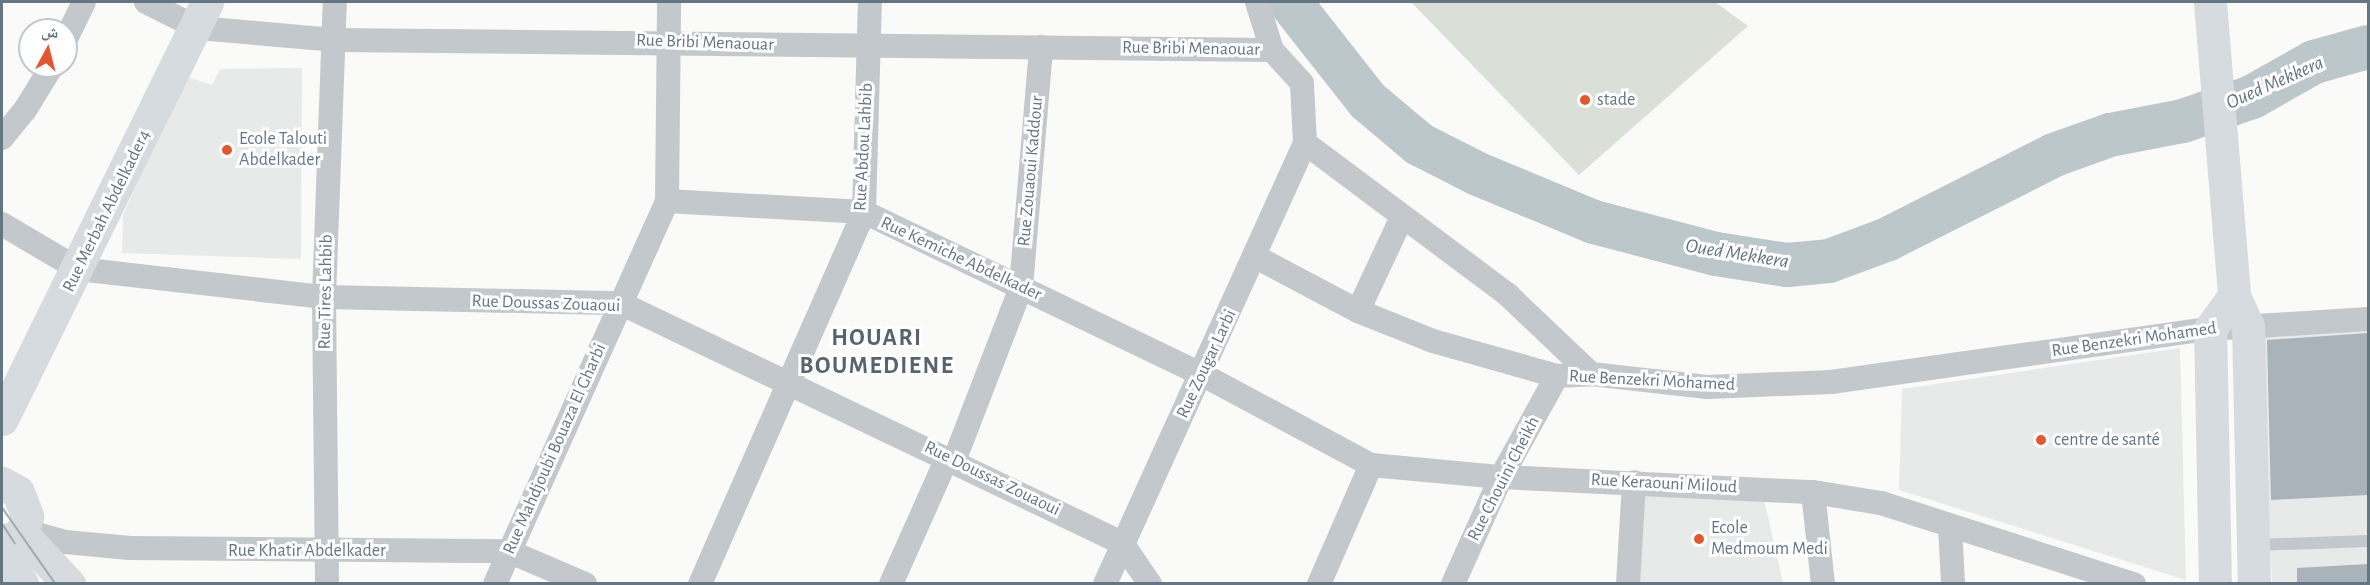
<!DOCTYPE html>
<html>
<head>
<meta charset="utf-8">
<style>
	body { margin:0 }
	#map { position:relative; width:2370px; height:585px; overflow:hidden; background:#fafaf8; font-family:"Alegreya Sans","Noto Naskh Arabic",sans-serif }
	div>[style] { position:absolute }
	.built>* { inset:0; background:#e8e9e9 }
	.green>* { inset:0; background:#dadfd7 }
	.river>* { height:44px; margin:-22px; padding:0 22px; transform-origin:22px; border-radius:22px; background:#bbc7cb }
	.building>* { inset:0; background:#aab3b9 }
	.lane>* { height:12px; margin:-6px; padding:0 6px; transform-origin:6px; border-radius:6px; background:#c3c8cc }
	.street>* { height:24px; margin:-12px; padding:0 12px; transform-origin:12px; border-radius:12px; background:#c3c8cc }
	.secondary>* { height:33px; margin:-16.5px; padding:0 16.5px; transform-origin:16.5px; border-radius:16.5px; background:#d6dbdf }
	.tram>* { height:1.5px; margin:-0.75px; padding:0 0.75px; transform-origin:0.75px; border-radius:0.75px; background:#a2aab0 }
	.dots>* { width:16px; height:16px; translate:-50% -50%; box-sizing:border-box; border:3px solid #fff; border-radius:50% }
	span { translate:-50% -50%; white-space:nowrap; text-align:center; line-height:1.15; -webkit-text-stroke:6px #fff; paint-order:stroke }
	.street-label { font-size:18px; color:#657683 }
	.poi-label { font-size:18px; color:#657683 }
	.left { translate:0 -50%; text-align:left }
	.water-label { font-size:20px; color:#60757c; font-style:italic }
	.district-label { font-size:24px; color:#57646e; font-weight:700; letter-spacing:1.5px }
	.frame { position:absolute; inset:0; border:3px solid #657683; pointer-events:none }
	.north { position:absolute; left:18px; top:18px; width:60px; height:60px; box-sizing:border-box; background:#fff; border:2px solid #c1c8cd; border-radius:50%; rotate:7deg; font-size:16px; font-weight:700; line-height:24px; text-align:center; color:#657683 }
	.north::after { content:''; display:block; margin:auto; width:21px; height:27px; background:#e4572e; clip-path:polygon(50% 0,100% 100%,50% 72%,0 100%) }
</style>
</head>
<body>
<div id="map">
	<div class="built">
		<div style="clip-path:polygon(302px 68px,301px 259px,122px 253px,123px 215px,185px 76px,212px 85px,220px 69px)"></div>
		<div style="clip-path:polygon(2368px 328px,2368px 583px,2272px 583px,2259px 333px)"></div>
		<div style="clip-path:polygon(2180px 348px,2186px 580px,1899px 490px,1902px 389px)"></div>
		<div style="clip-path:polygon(1626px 491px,1763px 495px,1783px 583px,1624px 584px)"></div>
	</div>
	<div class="green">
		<div style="clip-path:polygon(1411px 2px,1715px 2px,1748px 26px,1579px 175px)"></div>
	</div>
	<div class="river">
		<div style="left:1290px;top:2px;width:126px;rotate:51.8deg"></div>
		<div style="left:1368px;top:101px;width:67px;rotate:40.1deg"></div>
		<div style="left:1419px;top:144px;width:66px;rotate:27deg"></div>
		<div style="left:1478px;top:174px;width:126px;rotate:22.5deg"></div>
		<div style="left:1594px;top:222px;width:126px;rotate:14.7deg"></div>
		<div style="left:1716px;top:254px;width:72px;rotate:8.8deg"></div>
		<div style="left:1787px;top:265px;width:42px;rotate:-5.4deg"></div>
		<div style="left:1829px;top:261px;width:63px;rotate:-20.4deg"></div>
		<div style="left:1888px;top:239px;width:186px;rotate:-26.8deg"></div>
		<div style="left:2054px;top:155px;width:59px;rotate:-19.7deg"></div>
		<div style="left:2110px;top:135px;width:74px;rotate:-10.9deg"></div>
		<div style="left:2183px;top:121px;width:73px;rotate:-19.2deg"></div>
		<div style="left:2252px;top:97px;width:71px;rotate:-29.4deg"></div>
		<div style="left:2314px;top:62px;width:56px;rotate:-15.5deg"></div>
	</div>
	<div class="building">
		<div style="clip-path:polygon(2368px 333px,2368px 495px,2271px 500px,2267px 340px)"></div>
		<div style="clip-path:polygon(2368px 564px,2368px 584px,2297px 584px,2297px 568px)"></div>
	</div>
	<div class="lane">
		<div style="left:2255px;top:545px;width:113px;rotate:-2deg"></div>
	</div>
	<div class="street">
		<div style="left:146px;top:2px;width:58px;rotate:26.6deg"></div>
		<div style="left:198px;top:28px;width:139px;rotate:5deg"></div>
		<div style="left:336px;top:40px;width:936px;rotate:0.61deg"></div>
		<div style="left:66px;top:39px;width:41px;rotate:-64.1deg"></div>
		<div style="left:2px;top:138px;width:36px;rotate:-51deg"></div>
		<div style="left:25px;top:110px;width:52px;rotate:-58.5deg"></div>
		<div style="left:1305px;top:143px;width:254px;rotate:36.8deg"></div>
		<div style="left:1508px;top:295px;width:115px;rotate:43.6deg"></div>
		<div style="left:667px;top:201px;width:197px;rotate:3.2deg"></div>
		<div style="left:864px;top:212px;width:376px;rotate:25.7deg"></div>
		<div style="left:1203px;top:375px;width:191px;rotate:28.2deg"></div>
		<div style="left:1371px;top:465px;width:131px;rotate:5.3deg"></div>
		<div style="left:1501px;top:477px;width:312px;rotate:2.8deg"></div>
		<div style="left:1813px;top:492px;width:69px;rotate:9.2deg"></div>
		<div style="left:1881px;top:503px;width:266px;rotate:17.8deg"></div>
		<div style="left:2px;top:224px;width:88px;rotate:30.6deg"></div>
		<div style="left:78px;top:269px;width:248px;rotate:6.5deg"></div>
		<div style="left:324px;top:297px;width:296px;rotate:1.2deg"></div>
		<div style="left:620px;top:303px;width:556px;rotate:25.55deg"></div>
		<div style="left:1122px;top:543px;width:50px;rotate:55.7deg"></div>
		<div style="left:1256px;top:257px;width:115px;rotate:27.9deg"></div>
		<div style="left:1358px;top:311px;width:81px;rotate:21.8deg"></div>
		<div style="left:1433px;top:341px;width:129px;rotate:15.8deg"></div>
		<div style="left:1557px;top:376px;width:34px;rotate:-3deg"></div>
		<div style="left:1591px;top:374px;width:117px;rotate:6.4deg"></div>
		<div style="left:1707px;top:387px;width:124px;rotate:-2.3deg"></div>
		<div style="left:1831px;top:382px;width:383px;rotate:-8deg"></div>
		<div style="left:2210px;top:329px;width:158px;rotate:-3.6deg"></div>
		<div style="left:1358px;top:311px;width:104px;rotate:-64.9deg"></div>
		<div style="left:954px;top:461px;width:186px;rotate:-68.9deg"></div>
		<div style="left:1021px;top:287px;width:241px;rotate:-85.2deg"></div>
		<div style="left:1813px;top:492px;width:93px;rotate:83.8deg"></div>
		<div style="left:1950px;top:526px;width:58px;rotate:87deg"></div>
		<div style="left:23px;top:530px;width:44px;rotate:15.9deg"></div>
		<div style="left:65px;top:542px;width:65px;rotate:5.3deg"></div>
		<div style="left:130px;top:548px;width:378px;rotate:0.5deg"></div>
		<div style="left:508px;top:551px;width:84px;rotate:23.2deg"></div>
		<div style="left:327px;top:584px;width:287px;rotate:-90.6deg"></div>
		<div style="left:324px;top:297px;width:295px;rotate:-87.9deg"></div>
		<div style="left:495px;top:584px;width:420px;rotate:-65.8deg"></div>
		<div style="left:667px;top:201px;width:199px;rotate:-89.4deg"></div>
		<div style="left:700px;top:584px;width:407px;rotate:-66.2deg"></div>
		<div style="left:864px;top:212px;width:210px;rotate:-88.4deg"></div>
		<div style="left:891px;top:584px;width:138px;rotate:-66deg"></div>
		<div style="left:1105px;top:584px;width:484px;rotate:-65.6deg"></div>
		<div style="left:1305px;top:143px;width:60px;rotate:-92.9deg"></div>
		<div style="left:1302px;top:83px;width:45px;rotate:-132.3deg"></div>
		<div style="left:1272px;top:50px;width:50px;rotate:-107.4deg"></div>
		<div style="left:1319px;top:584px;width:130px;rotate:-66.4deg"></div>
		<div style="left:1453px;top:584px;width:117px;rotate:-65.8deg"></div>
		<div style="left:1501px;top:477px;width:115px;rotate:-61deg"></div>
		<div style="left:1628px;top:584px;width:102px;rotate:-86.6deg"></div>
	</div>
	<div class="secondary">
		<div style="left:2210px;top:2px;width:295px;rotate:85.3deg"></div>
		<div style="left:2234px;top:296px;width:33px;rotate:65deg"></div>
		<div style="left:2248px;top:326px;width:258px;rotate:88.7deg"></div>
		<div style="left:2px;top:419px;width:465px;rotate:-63.8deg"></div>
		<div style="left:2px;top:483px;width:18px;rotate:29deg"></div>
		<div style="left:18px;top:492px;width:26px;rotate:69deg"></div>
		<div style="left:27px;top:516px;width:19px;rotate:106deg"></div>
		<div style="left:22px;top:534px;width:22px;rotate:158deg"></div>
		<div style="left:22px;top:534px;width:69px;rotate:46.8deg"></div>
		<div style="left:2px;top:554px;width:36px;rotate:56deg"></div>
		<div style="left:2215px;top:584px;width:255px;rotate:-91.1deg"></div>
		<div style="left:2210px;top:329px;width:41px;rotate:-54deg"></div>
	</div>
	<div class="tram">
		<div style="left:2px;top:507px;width:94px;rotate:55deg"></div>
		<div style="left:2px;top:523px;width:24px;rotate:57deg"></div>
	</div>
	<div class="dots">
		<div style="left:1585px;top:100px;background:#e4572e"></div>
		<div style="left:227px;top:150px;background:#e4572e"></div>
		<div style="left:2041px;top:440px;background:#e4572e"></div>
		<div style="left:1699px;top:539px;background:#e4572e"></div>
	</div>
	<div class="street-label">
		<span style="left:705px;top:43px;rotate:2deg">Rue Bribi Menaouar</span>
		<span style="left:1191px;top:49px;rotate:1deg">Rue Bribi Menaouar</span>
		<span style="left:864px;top:147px;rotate:-87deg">Rue Abdou Lahbib</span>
		<span style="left:1031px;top:171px;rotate:-85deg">Rue Zouaoui Kaddour</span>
		<span style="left:107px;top:211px;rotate:-64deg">Rue Merbah Abdelkader4</span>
		<span style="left:961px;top:259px;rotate:25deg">Rue Kemiche Abdelkader</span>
		<span style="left:326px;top:292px;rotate:-89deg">Rue Tires Lahbib</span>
		<span style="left:546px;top:304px;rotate:2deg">Rue Doussas Zouaoui</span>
		<span style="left:2134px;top:340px;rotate:-8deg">Rue Benzekri Mohamed</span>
		<span style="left:1207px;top:364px;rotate:-65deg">Rue Zougar Larbi</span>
		<span style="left:1652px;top:381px;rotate:3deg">Rue Benzekri Mohamed</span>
		<span style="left:555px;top:449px;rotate:-66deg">Rue Mahdjoubi Bouaza El Gharbi</span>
		<span style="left:992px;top:479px;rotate:26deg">Rue Doussas Zouaoui</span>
		<span style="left:1504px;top:479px;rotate:-63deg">Rue Chouini Cheikh</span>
		<span style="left:1664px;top:484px;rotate:3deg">Rue Keraouni Miloud</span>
		<span style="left:307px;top:551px">Rue Khatir Abdelkader</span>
	</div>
	<div class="poi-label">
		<span class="left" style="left:1597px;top:100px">stade</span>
		<span class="left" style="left:239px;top:150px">Ecole Talouti<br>Abdelkader</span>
		<span class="left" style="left:2054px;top:440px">centre de santé</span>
		<span class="left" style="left:1711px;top:539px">Ecole<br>Medmoum Medi</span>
	</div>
	<div class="water-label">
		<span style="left:2275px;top:83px;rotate:-24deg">Oued Mekkera</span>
		<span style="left:1737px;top:254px;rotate:9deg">Oued Mekkera</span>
	</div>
	<div class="district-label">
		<span style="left:877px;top:353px">HOUARI<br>BOUMEDIENE</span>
	</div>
	<div class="frame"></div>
	<div class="north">ش</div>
</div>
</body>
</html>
